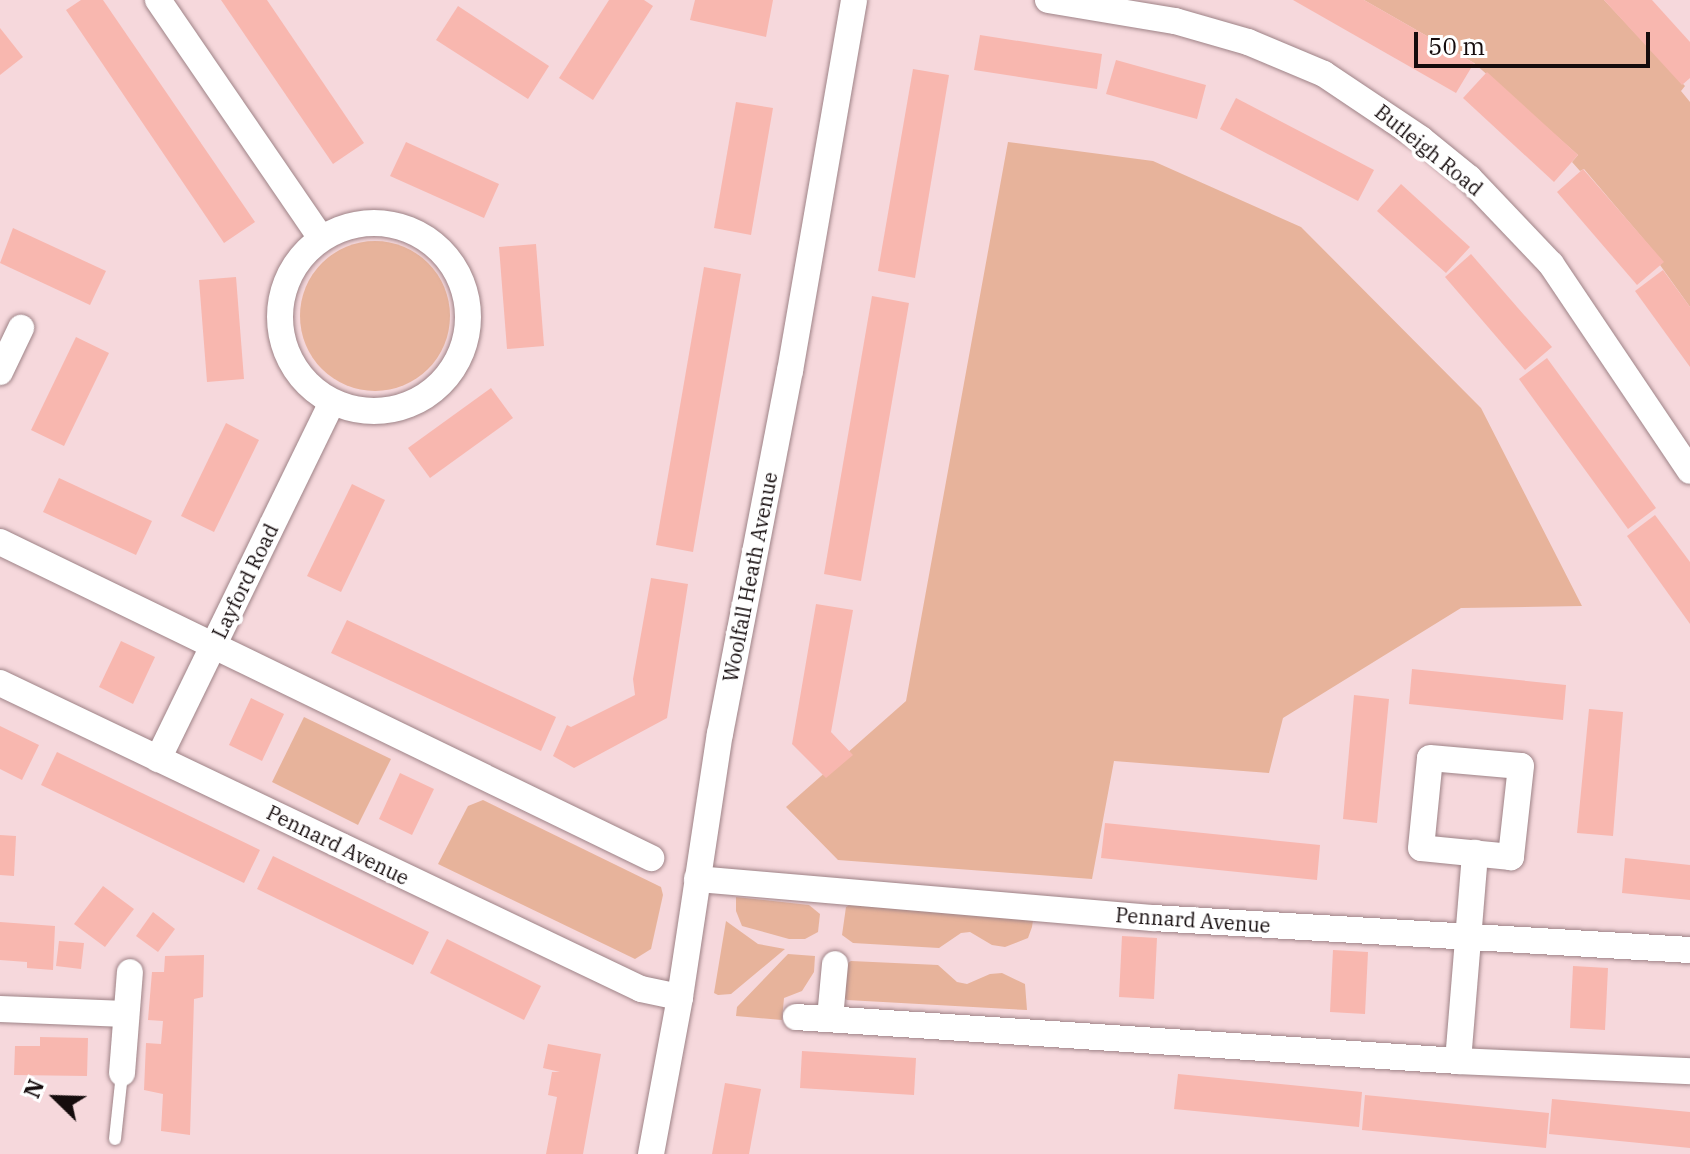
<!DOCTYPE html>
<html>
<head>
<meta charset="utf-8">
<style>
	body { margin:0 }
	#map { position:relative; width:1690px; height:1154px; overflow:hidden; background:#f6d8dc; font-family:"IBM Plex Serif",serif }
	div>[style] { position:absolute }
	.green>* { inset:0; background:#e7b39b }
	.round { border-radius:50% }
	.building>* { inset:0; background:#f8b7af }
	.roads { filter:drop-shadow(0 0 2px #9e8387) drop-shadow(0 0 2px #9e8387) }
	.service>* { height:12px; margin:-6px; padding:0 6px; transform-origin:6px; border-radius:6px; background:#fff }
	.minor>* { height:26px; margin:-13px; padding:0 13px; transform-origin:13px; border-radius:13px; background:#fff }
	.minor>.ring { margin:-13px; padding:0; box-sizing:content-box; background:none; border:26px solid #fff; border-radius:50% }
	span { translate:-50% -50%; white-space:nowrap; text-align:center; line-height:1.15; -webkit-text-stroke:8px #fff; paint-order:stroke }
	.street-label { font-size:20px; color:#150c0d }
	.north { position:absolute; left:16px; top:1058px; width:80px; height:80px; -webkit-text-stroke:6px #fff; paint-order:stroke; rotate:293deg; font-size:22px; font-weight:700; line-height:32px; text-align:center; color:#150c0d }
	.north::after { content:''; display:block; margin:auto; width:28px; height:36px; background:#150c0d; clip-path:polygon(50% 0,100% 100%,50% 72%,0 100%) }
	.scale { position:absolute; left:1414px; top:32px; width:236px; height:36px; box-sizing:border-box; border:4px solid #150c0d; border-top:0; padding-left:10px; font-size:24px; line-height:28px; white-space:nowrap; color:#150c0d; -webkit-text-stroke:6px #fff; paint-order:stroke }
</style>
</head>
<body>
<div id="map">
	<div class="green">
		<div style="clip-path:polygon(1364px 0,1604px 0,1685px 86px,1681px 91px,1690px 102px,1690px 307px,1660px 265px,1663px 262px,1584px 169px,1580px 171px,1572px 162px,1578px 155px,1474px 63px)"></div>
		<div style="clip-path:polygon(1008px 142px,1153px 161px,1301px 227px,1481px 408px,1582px 606px,1461px 608px,1283px 718px,1269px 773px,1114px 761px,1092px 879px,838px 860px,786px 807px,906px 701px)"></div>
		<div class="round" style="left:300px;top:241px;width:150px;height:150px"></div>
		<div style="clip-path:polygon(304px 717px,391px 759px,358px 825px,272px 782px)"></div>
		<div style="clip-path:polygon(483px 800px,661px 887px,663px 895px,651px 949px,635px 959px,438px 864px,468px 806px)"></div>
		<div style="clip-path:polygon(736px 897px,809px 905px,820px 914px,818px 932px,805px 939px,789px 939px,742px 926px,736px 911px)"></div>
		<div style="clip-path:polygon(853px 903px,1034px 913px,1032px 927px,1028px 938px,1005px 947px,992px 945px,970px 932px,961px 933px,939px 948px,853px 943px,842px 935px,846px 907px)"></div>
		<div style="clip-path:polygon(726px 921px,758px 944px,785px 949px,731px 994px,718px 995px,714px 993px)"></div>
		<div style="clip-path:polygon(788px 954px,815px 956px,814px 972px,802px 991px,784px 998px,782px 1020px,736px 1016px,737px 1007px)"></div>
		<div style="clip-path:polygon(851px 961px,938px 965px,957px 982px,967px 984px,990px 974px,1002px 973px,1025px 984px,1027px 1010px,847px 1000px,840px 995px,840px 967px)"></div>
	</div>
	<div class="building">
		<div style="clip-path:polygon(81px 0,103px 0,255px 222px,224px 243px,66px 10px)"></div>
		<div style="clip-path:polygon(221px 0,267px 0,364px 143px,333px 164px)"></div>
		<div style="clip-path:polygon(609px 0,644px 0,653px 6px,593px 100px,559px 78px)"></div>
		<div style="clip-path:polygon(695px 0,773px 0,766px 37px,690px 20px)"></div>
		<div style="clip-path:polygon(1293px 0,1364px 0,1474px 63px,1456px 93px)"></div>
		<div style="clip-path:polygon(1604px 0,1652px 0,1690px 42px,1690px 78px,1682px 85px)"></div>
		<div style="clip-path:polygon(458px 6px,549px 66px,528px 99px,436px 40px)"></div>
		<div style="clip-path:polygon(0 28px,23px 57px,0 75px)"></div>
		<div style="clip-path:polygon(980px 35px,1102px 54px,1097px 89px,974px 70px)"></div>
		<div style="clip-path:polygon(1116px 60px,1206px 85px,1197px 119px,1106px 94px)"></div>
		<div style="clip-path:polygon(913px 69px,949px 75px,915px 278px,878px 271px)"></div>
		<div style="clip-path:polygon(1487px 72px,1578px 155px,1554px 182px,1463px 98px)"></div>
		<div style="clip-path:polygon(1236px 98px,1374px 170px,1358px 201px,1220px 129px)"></div>
		<div style="clip-path:polygon(736px 102px,773px 108px,751px 235px,714px 228px)"></div>
		<div style="clip-path:polygon(406px 142px,499px 184px,484px 218px,390px 176px)"></div>
		<div style="clip-path:polygon(1583px 169px,1664px 262px,1637px 285px,1557px 192px)"></div>
		<div style="clip-path:polygon(1401px 184px,1470px 247px,1446px 273px,1377px 211px)"></div>
		<div style="clip-path:polygon(13px 228px,106px 271px,90px 305px,0 263px)"></div>
		<div style="clip-path:polygon(536px 244px,544px 346px,507px 349px,499px 247px)"></div>
		<div style="clip-path:polygon(1471px 254px,1552px 347px,1525px 370px,1445px 277px)"></div>
		<div style="clip-path:polygon(704px 267px,741px 274px,693px 552px,656px 545px)"></div>
		<div style="clip-path:polygon(1663px 270px,1690px 307px,1690px 367px,1635px 291px)"></div>
		<div style="clip-path:polygon(236px 277px,244px 379px,207px 382px,199px 280px)"></div>
		<div style="clip-path:polygon(872px 296px,909px 303px,861px 581px,824px 574px)"></div>
		<div style="clip-path:polygon(76px 337px,109px 353px,64px 446px,31px 430px)"></div>
		<div style="clip-path:polygon(1547px 358px,1656px 508px,1628px 529px,1519px 379px)"></div>
		<div style="clip-path:polygon(491px 388px,513px 418px,430px 478px,408px 448px)"></div>
		<div style="clip-path:polygon(226px 423px,259px 440px,214px 532px,181px 516px)"></div>
		<div style="clip-path:polygon(59px 478px,152px 521px,136px 555px,43px 512px)"></div>
		<div style="clip-path:polygon(352px 484px,385px 500px,341px 592px,307px 576px)"></div>
		<div style="clip-path:polygon(1655px 515px,1690px 562px,1690px 624px,1627px 536px)"></div>
		<div style="clip-path:polygon(651px 578px,688px 584px,667px 718px,574px 768px,553px 756px,567px 725px,571px 727px,635px 695px,633px 679px)"></div>
		<div style="clip-path:polygon(816px 604px,853px 610px,831px 732px,853px 755px,826px 778px,792px 744px)"></div>
		<div style="clip-path:polygon(347px 620px,556px 717px,541px 751px,331px 653px)"></div>
		<div style="clip-path:polygon(121px 641px,155px 657px,133px 704px,99px 687px)"></div>
		<div style="clip-path:polygon(1412px 669px,1566px 685px,1563px 720px,1409px 704px)"></div>
		<div style="clip-path:polygon(1354px 695px,1389px 699px,1377px 823px,1343px 819px)"></div>
		<div style="clip-path:polygon(251px 698px,284px 714px,262px 761px,229px 745px)"></div>
		<div style="clip-path:polygon(1589px 709px,1623px 712px,1613px 836px,1577px 833px)"></div>
		<div style="clip-path:polygon(0 726px,39px 745px,22px 780px,0 769px)"></div>
		<div style="clip-path:polygon(57px 752px,260px 850px,244px 883px,41px 785px)"></div>
		<div style="clip-path:polygon(400px 773px,434px 789px,412px 835px,379px 819px)"></div>
		<div style="clip-path:polygon(1105px 823px,1320px 845px,1317px 880px,1101px 858px)"></div>
		<div style="clip-path:polygon(0 835px,16px 836px,14px 876px,0 875px)"></div>
		<div style="clip-path:polygon(273px 856px,429px 932px,413px 965px,257px 889px)"></div>
		<div style="clip-path:polygon(1625px 858px,1690px 865px,1690px 900px,1622px 893px)"></div>
		<div style="clip-path:polygon(103px 886px,134px 909px,105px 947px,74px 924px)"></div>
		<div style="clip-path:polygon(153px 912px,175px 929px,158px 952px,136px 936px)"></div>
		<div style="clip-path:polygon(0 922px,55px 926px,53px 970px,27px 968px,27px 962px,0 960px)"></div>
		<div style="clip-path:polygon(1122px 936px,1157px 938px,1154px 999px,1119px 997px)"></div>
		<div style="clip-path:polygon(447px 939px,541px 986px,524px 1020px,430px 973px)"></div>
		<div style="clip-path:polygon(59px 941px,84px 943px,81px 969px,56px 966px)"></div>
		<div style="clip-path:polygon(1333px 950px,1368px 952px,1365px 1014px,1330px 1012px)"></div>
		<div style="clip-path:polygon(204px 955px,203px 997px,194px 999px,190px 1135px,161px 1131px,163px 1094px,144px 1090px,146px 1043px,161px 1044px,163px 1021px,148px 1020px,152px 972px,164px 972px,165px 956px)"></div>
		<div style="clip-path:polygon(1573px 966px,1608px 968px,1605px 1030px,1570px 1028px)"></div>
		<div style="clip-path:polygon(40px 1037px,88px 1038px,87px 1076px,14px 1075px,15px 1046px,40px 1046px)"></div>
		<div style="clip-path:polygon(548px 1044px,601px 1054px,583px 1154px,546px 1154px,557px 1097px,548px 1095px,552px 1072px,560px 1072px,543px 1068px)"></div>
		<div style="clip-path:polygon(802px 1051px,916px 1058px,914px 1095px,800px 1088px)"></div>
		<div style="clip-path:polygon(1178px 1074px,1362px 1092px,1359px 1127px,1174px 1109px)"></div>
		<div style="clip-path:polygon(725px 1083px,761px 1089px,749px 1154px,712px 1154px)"></div>
		<div style="clip-path:polygon(1365px 1095px,1549px 1113px,1546px 1148px,1362px 1130px)"></div>
		<div style="clip-path:polygon(1552px 1099px,1690px 1112px,1690px 1148px,1549px 1134px)"></div>
	</div>
	<div class="roads">
		<div class="service">
			<div style="left:115px;top:1139px;width:66px;rotate:-83.9deg"></div>
		</div>
		<div class="minor">
			<div style="left:158px;top:0;width:288px;rotate:55.6deg"></div>
			<div style="left:1048px;top:0;width:129px;rotate:9.4deg"></div>
			<div style="left:1175px;top:21px;width:76px;rotate:16deg"></div>
			<div style="left:1248px;top:42px;width:82px;rotate:22.8deg"></div>
			<div style="left:1324px;top:74px;width:117px;rotate:33.8deg"></div>
			<div style="left:1421px;top:139px;width:62px;rotate:39.1deg"></div>
			<div style="left:1469px;top:178px;width:119px;rotate:46.4deg"></div>
			<div style="left:1551px;top:264px;width:249px;rotate:56.1deg"></div>
			<div class="ring" style="left:280px;top:223px;width:162px;height:162px"></div>
			<div style="left:0;top:372px;width:49px;rotate:-64.5deg"></div>
			<div style="left:0;top:542px;width:724px;rotate:25.89deg"></div>
			<div style="left:0;top:683px;width:710px;rotate:25.52deg"></div>
			<div style="left:641px;top:989px;width:40px;rotate:12deg"></div>
			<div style="left:1430px;top:758px;width:91px;rotate:5deg"></div>
			<div style="left:1521px;top:766px;width:92px;rotate:96.3deg"></div>
			<div style="left:1511px;top:857px;width:90px;rotate:-174.3deg"></div>
			<div style="left:1421px;top:848px;width:90px;rotate:-84.3deg"></div>
			<div style="left:158px;top:759px;width:397px;rotate:-64deg"></div>
			<div style="left:697px;top:879px;width:458px;rotate:4.9deg"></div>
			<div style="left:1153px;top:918px;width:538px;rotate:3.41deg"></div>
			<div style="left:0;top:1009px;width:126px;rotate:2.3deg"></div>
			<div style="left:796px;top:1017px;width:663px;rotate:3.8deg"></div>
			<div style="left:1458px;top:1061px;width:232px;rotate:2.5deg"></div>
			<div style="left:830px;top:1018px;width:54px;rotate:-84.7deg"></div>
			<div style="left:1458px;top:1061px;width:209px;rotate:-85.3deg"></div>
			<div style="left:122px;top:1073px;width:101px;rotate:-85.5deg"></div>
			<div style="left:651px;top:1154px;width:160px;rotate:-79.5deg"></div>
			<div style="left:680px;top:997px;width:266px;rotate:-81.4deg"></div>
			<div style="left:720px;top:734px;width:370px;rotate:-79.1deg"></div>
			<div style="left:790px;top:371px;width:376px;rotate:-80.2deg"></div>
		</div>
	</div>
	<div class="street-label">
		<span style="left:1429px;top:150px;rotate:39deg">Butleigh Road</span>
		<span style="left:750px;top:577px;rotate:-79deg">Woolfall Heath Avenue</span>
		<span style="left:245px;top:581px;rotate:-64deg">Layford Road</span>
		<span style="left:338px;top:845px;rotate:26deg">Pennard Avenue</span>
		<span style="left:1193px;top:920px;rotate:4deg">Pennard Avenue</span>
	</div>
	<div class="north">N</div>
	<div class="scale">50 m</div>
</div>
</body>
</html>
